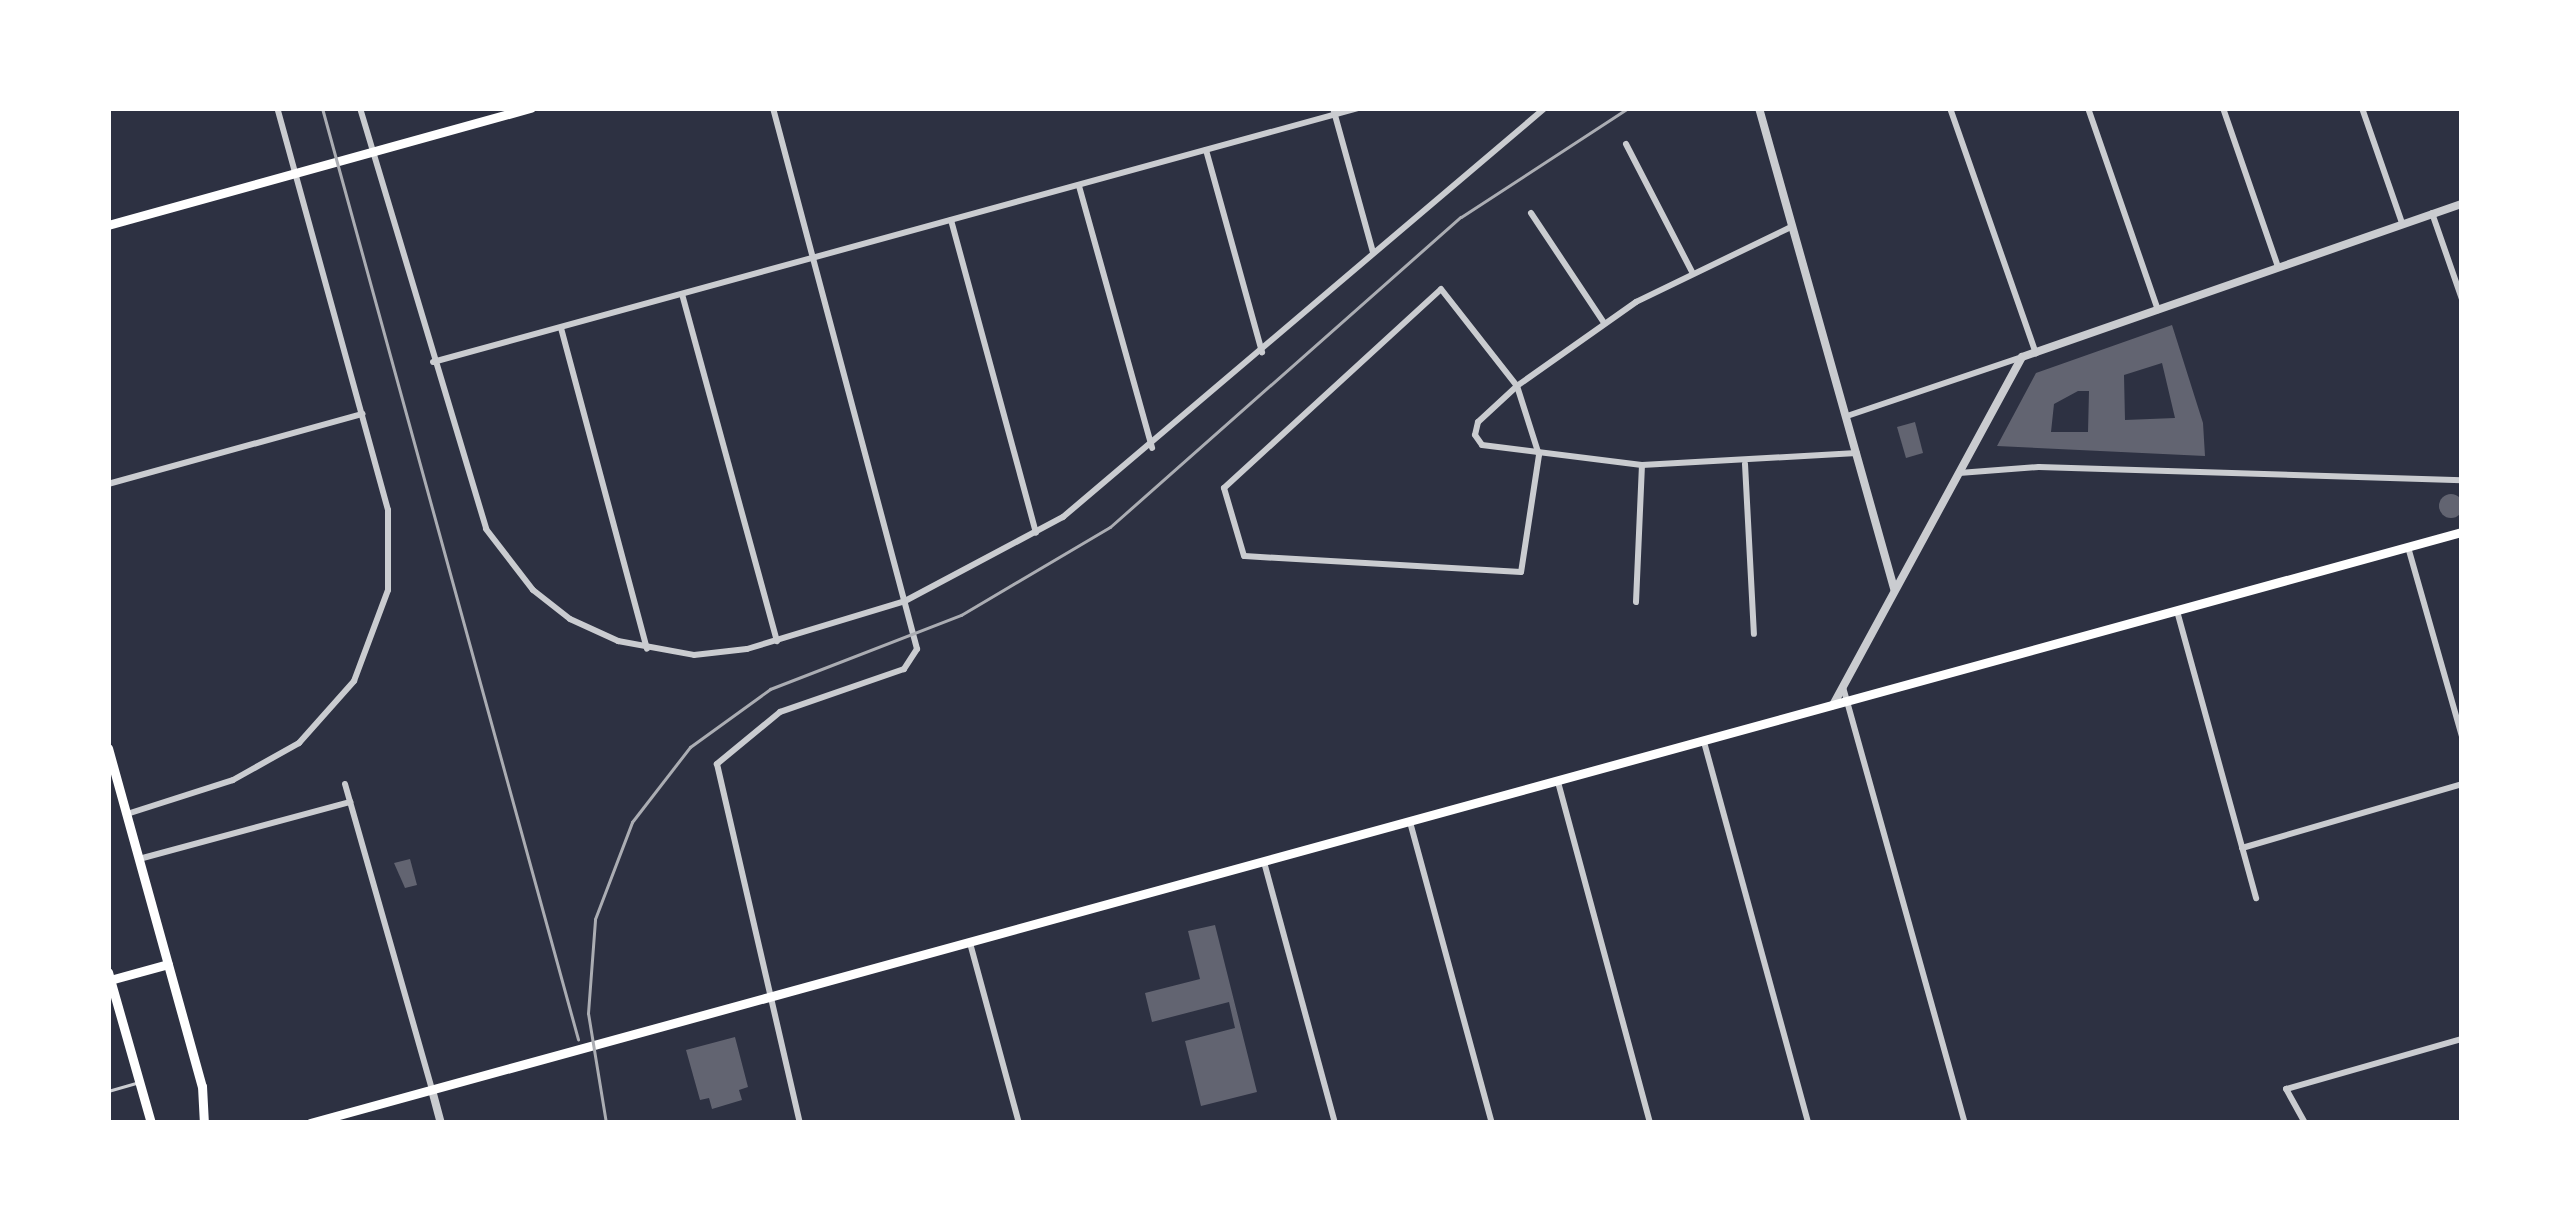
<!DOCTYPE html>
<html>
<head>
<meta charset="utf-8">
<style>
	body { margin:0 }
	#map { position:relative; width:2570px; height:1231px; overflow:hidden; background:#2d3142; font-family:Poppins,sans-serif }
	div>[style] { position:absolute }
	.building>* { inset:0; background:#626471 }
	.round { border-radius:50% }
	.service>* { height:3px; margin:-1.5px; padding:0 1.5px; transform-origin:1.5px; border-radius:1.5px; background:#caccd0 }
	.minor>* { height:6px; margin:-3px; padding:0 3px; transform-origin:3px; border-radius:3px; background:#caccd0 }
	.tertiary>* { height:8px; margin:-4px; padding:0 4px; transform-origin:4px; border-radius:4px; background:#caccd0 }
	.secondary>* { height:9px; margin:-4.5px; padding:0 4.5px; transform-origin:4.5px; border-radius:4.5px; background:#fff }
	.rail>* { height:3px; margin:-1.5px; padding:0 1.5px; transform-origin:1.5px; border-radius:1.5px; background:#abadb3 }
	span { translate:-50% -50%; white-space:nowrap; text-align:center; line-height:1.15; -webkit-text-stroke:12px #fff; paint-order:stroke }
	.frame { position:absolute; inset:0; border:111px solid #fff; pointer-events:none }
</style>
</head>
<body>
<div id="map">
	<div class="building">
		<div style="clip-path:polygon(evenodd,2172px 325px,2203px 423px,2205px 456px,1997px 446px,2036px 373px,2172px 325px,2162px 363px,2175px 418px,2125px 420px,2124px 375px,2162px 363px,2172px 325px,2078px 391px,2089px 391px,2088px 432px,2051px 432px,2054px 404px,2078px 391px)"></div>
		<div style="clip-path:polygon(1915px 422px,1923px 453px,1906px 458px,1897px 427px)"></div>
		<div class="round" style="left:2439px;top:494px;width:24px;height:24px"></div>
		<div style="clip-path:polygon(410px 859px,417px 885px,405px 888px,394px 863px)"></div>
		<div style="clip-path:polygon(1215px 925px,1257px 1092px,1201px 1106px,1185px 1041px,1235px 1028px,1229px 1002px,1152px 1022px,1145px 993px,1200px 979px,1188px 931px)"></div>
		<div style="clip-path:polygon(735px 1037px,748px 1087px,739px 1090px,742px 1100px,712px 1109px,709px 1098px,700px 1100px,686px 1050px)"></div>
	</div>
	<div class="service">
		<div style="left:108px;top:1091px;width:29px;rotate:-16deg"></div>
	</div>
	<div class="minor">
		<div style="left:360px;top:108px;width:439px;rotate:73.3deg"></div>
		<div style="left:486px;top:529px;width:77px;rotate:52.4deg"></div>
		<div style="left:533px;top:590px;width:47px;rotate:38.1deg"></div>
		<div style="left:570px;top:619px;width:53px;rotate:24.6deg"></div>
		<div style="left:618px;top:641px;width:77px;rotate:10.4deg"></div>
		<div style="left:694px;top:655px;width:53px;rotate:-6.5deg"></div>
		<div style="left:747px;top:649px;width:165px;rotate:-16.9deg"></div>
		<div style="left:905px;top:601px;width:179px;rotate:-28deg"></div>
		<div style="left:1063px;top:517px;width:632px;rotate:-40.32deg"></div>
		<div style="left:773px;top:108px;width:560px;rotate:75.09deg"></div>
		<div style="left:917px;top:649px;width:24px;rotate:123deg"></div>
		<div style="left:904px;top:669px;width:131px;rotate:160.9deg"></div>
		<div style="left:780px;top:712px;width:82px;rotate:140.5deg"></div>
		<div style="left:717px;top:764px;width:368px;rotate:77deg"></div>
		<div style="left:1333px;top:108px;width:149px;rotate:74.5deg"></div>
		<div style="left:1950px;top:108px;width:260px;rotate:70.7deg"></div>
		<div style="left:2088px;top:108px;width:214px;rotate:70.9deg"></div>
		<div style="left:2223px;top:108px;width:168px;rotate:70.9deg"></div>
		<div style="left:2362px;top:108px;width:122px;rotate:70.8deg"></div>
		<div style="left:1626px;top:144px;width:144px;rotate:62.7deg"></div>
		<div style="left:1206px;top:150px;width:210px;rotate:74.5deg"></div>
		<div style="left:1079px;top:186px;width:272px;rotate:74.4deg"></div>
		<div style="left:1531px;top:213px;width:132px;rotate:56.4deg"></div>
		<div style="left:2432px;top:213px;width:91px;rotate:70.8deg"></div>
		<div style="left:951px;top:220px;width:324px;rotate:74.8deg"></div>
		<div style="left:1791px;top:227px;width:172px;rotate:154.2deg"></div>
		<div style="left:1636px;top:302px;width:146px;rotate:144.8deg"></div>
		<div style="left:1517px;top:386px;width:53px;rotate:137.3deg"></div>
		<div style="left:1478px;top:422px;width:13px;rotate:103deg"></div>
		<div style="left:1475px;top:435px;width:12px;rotate:55deg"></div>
		<div style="left:1482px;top:445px;width:161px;rotate:7.1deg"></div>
		<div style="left:1642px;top:465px;width:215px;rotate:-3.2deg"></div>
		<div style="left:1441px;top:289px;width:123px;rotate:51.9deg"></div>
		<div style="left:1517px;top:386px;width:72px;rotate:72.3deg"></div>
		<div style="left:1539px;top:455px;width:118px;rotate:98.7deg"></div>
		<div style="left:1521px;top:572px;width:277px;rotate:-176.7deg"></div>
		<div style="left:1244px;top:556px;width:71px;rotate:-106.4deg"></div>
		<div style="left:1224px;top:488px;width:294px;rotate:-42.5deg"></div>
		<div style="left:682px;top:294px;width:360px;rotate:74.7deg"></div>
		<div style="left:561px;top:328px;width:332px;rotate:75deg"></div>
		<div style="left:433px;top:362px;width:959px;rotate:-15.35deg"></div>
		<div style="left:1847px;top:416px;width:182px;rotate:-18.6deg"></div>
		<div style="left:1745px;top:464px;width:170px;rotate:87deg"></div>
		<div style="left:1959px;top:473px;width:80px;rotate:-4.3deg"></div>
		<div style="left:2039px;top:467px;width:423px;rotate:1.8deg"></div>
		<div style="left:108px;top:484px;width:264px;rotate:-15.4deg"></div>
		<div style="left:2408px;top:547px;width:197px;rotate:74.1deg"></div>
		<div style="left:1636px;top:602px;width:137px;rotate:-87.5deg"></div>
		<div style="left:2177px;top:611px;width:298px;rotate:74.6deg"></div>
		<div style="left:1843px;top:687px;width:453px;rotate:74.4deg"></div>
		<div style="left:1704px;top:742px;width:395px;rotate:74.7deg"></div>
		<div style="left:1558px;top:782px;width:353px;rotate:74.9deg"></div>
		<div style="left:345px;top:784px;width:318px;rotate:74.1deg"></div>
		<div style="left:127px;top:814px;width:111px;rotate:-17.8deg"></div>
		<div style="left:233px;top:780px;width:76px;rotate:-29.3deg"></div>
		<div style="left:299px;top:743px;width:83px;rotate:-48.4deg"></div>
		<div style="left:354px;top:681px;width:97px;rotate:-69.5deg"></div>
		<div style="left:388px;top:590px;width:80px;rotate:-90deg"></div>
		<div style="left:388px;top:510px;width:417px;rotate:-105.4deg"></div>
		<div style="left:1410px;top:822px;width:312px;rotate:74.8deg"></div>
		<div style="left:2242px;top:848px;width:229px;rotate:-16.2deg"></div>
		<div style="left:139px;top:859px;width:219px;rotate:-15.1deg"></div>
		<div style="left:1264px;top:862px;width:270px;rotate:74.8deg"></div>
		<div style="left:970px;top:943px;width:187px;rotate:74.8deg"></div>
		<div style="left:2305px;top:1123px;width:39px;rotate:-119deg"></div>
		<div style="left:2286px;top:1089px;width:183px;rotate:-15.9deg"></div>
	</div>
	<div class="tertiary">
		<div style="left:1759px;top:108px;width:500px;rotate:74.3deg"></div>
		<div style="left:1833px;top:705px;width:396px;rotate:-61.5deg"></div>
		<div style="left:2022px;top:357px;width:466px;rotate:-19.2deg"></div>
		<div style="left:432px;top:1090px;width:34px;rotate:75deg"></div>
	</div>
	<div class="secondary">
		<div style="left:108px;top:225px;width:439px;rotate:-15.5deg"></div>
		<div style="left:108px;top:748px;width:351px;rotate:74.5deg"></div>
		<div style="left:202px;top:1086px;width:37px;rotate:87deg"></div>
		<div style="left:108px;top:972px;width:157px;rotate:74.1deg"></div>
		<div style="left:110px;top:980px;width:60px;rotate:-15.4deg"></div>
		<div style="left:310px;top:1123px;width:2232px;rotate:-15.36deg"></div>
	</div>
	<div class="rail">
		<div style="left:322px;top:108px;width:966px;rotate:74.63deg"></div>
		<div style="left:606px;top:1123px;width:111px;rotate:-99.3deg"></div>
		<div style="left:588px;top:1013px;width:94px;rotate:-85.7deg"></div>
		<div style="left:595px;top:919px;width:104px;rotate:-69.1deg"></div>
		<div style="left:632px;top:822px;width:95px;rotate:-52.3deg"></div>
		<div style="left:690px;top:747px;width:99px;rotate:-35.9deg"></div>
		<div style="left:770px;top:689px;width:205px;rotate:-21.2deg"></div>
		<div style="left:961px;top:615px;width:173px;rotate:-30.6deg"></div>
		<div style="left:1110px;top:527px;width:468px;rotate:-41.5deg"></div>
		<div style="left:1461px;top:217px;width:199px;rotate:-33.1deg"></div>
	</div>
	<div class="frame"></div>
</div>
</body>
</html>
